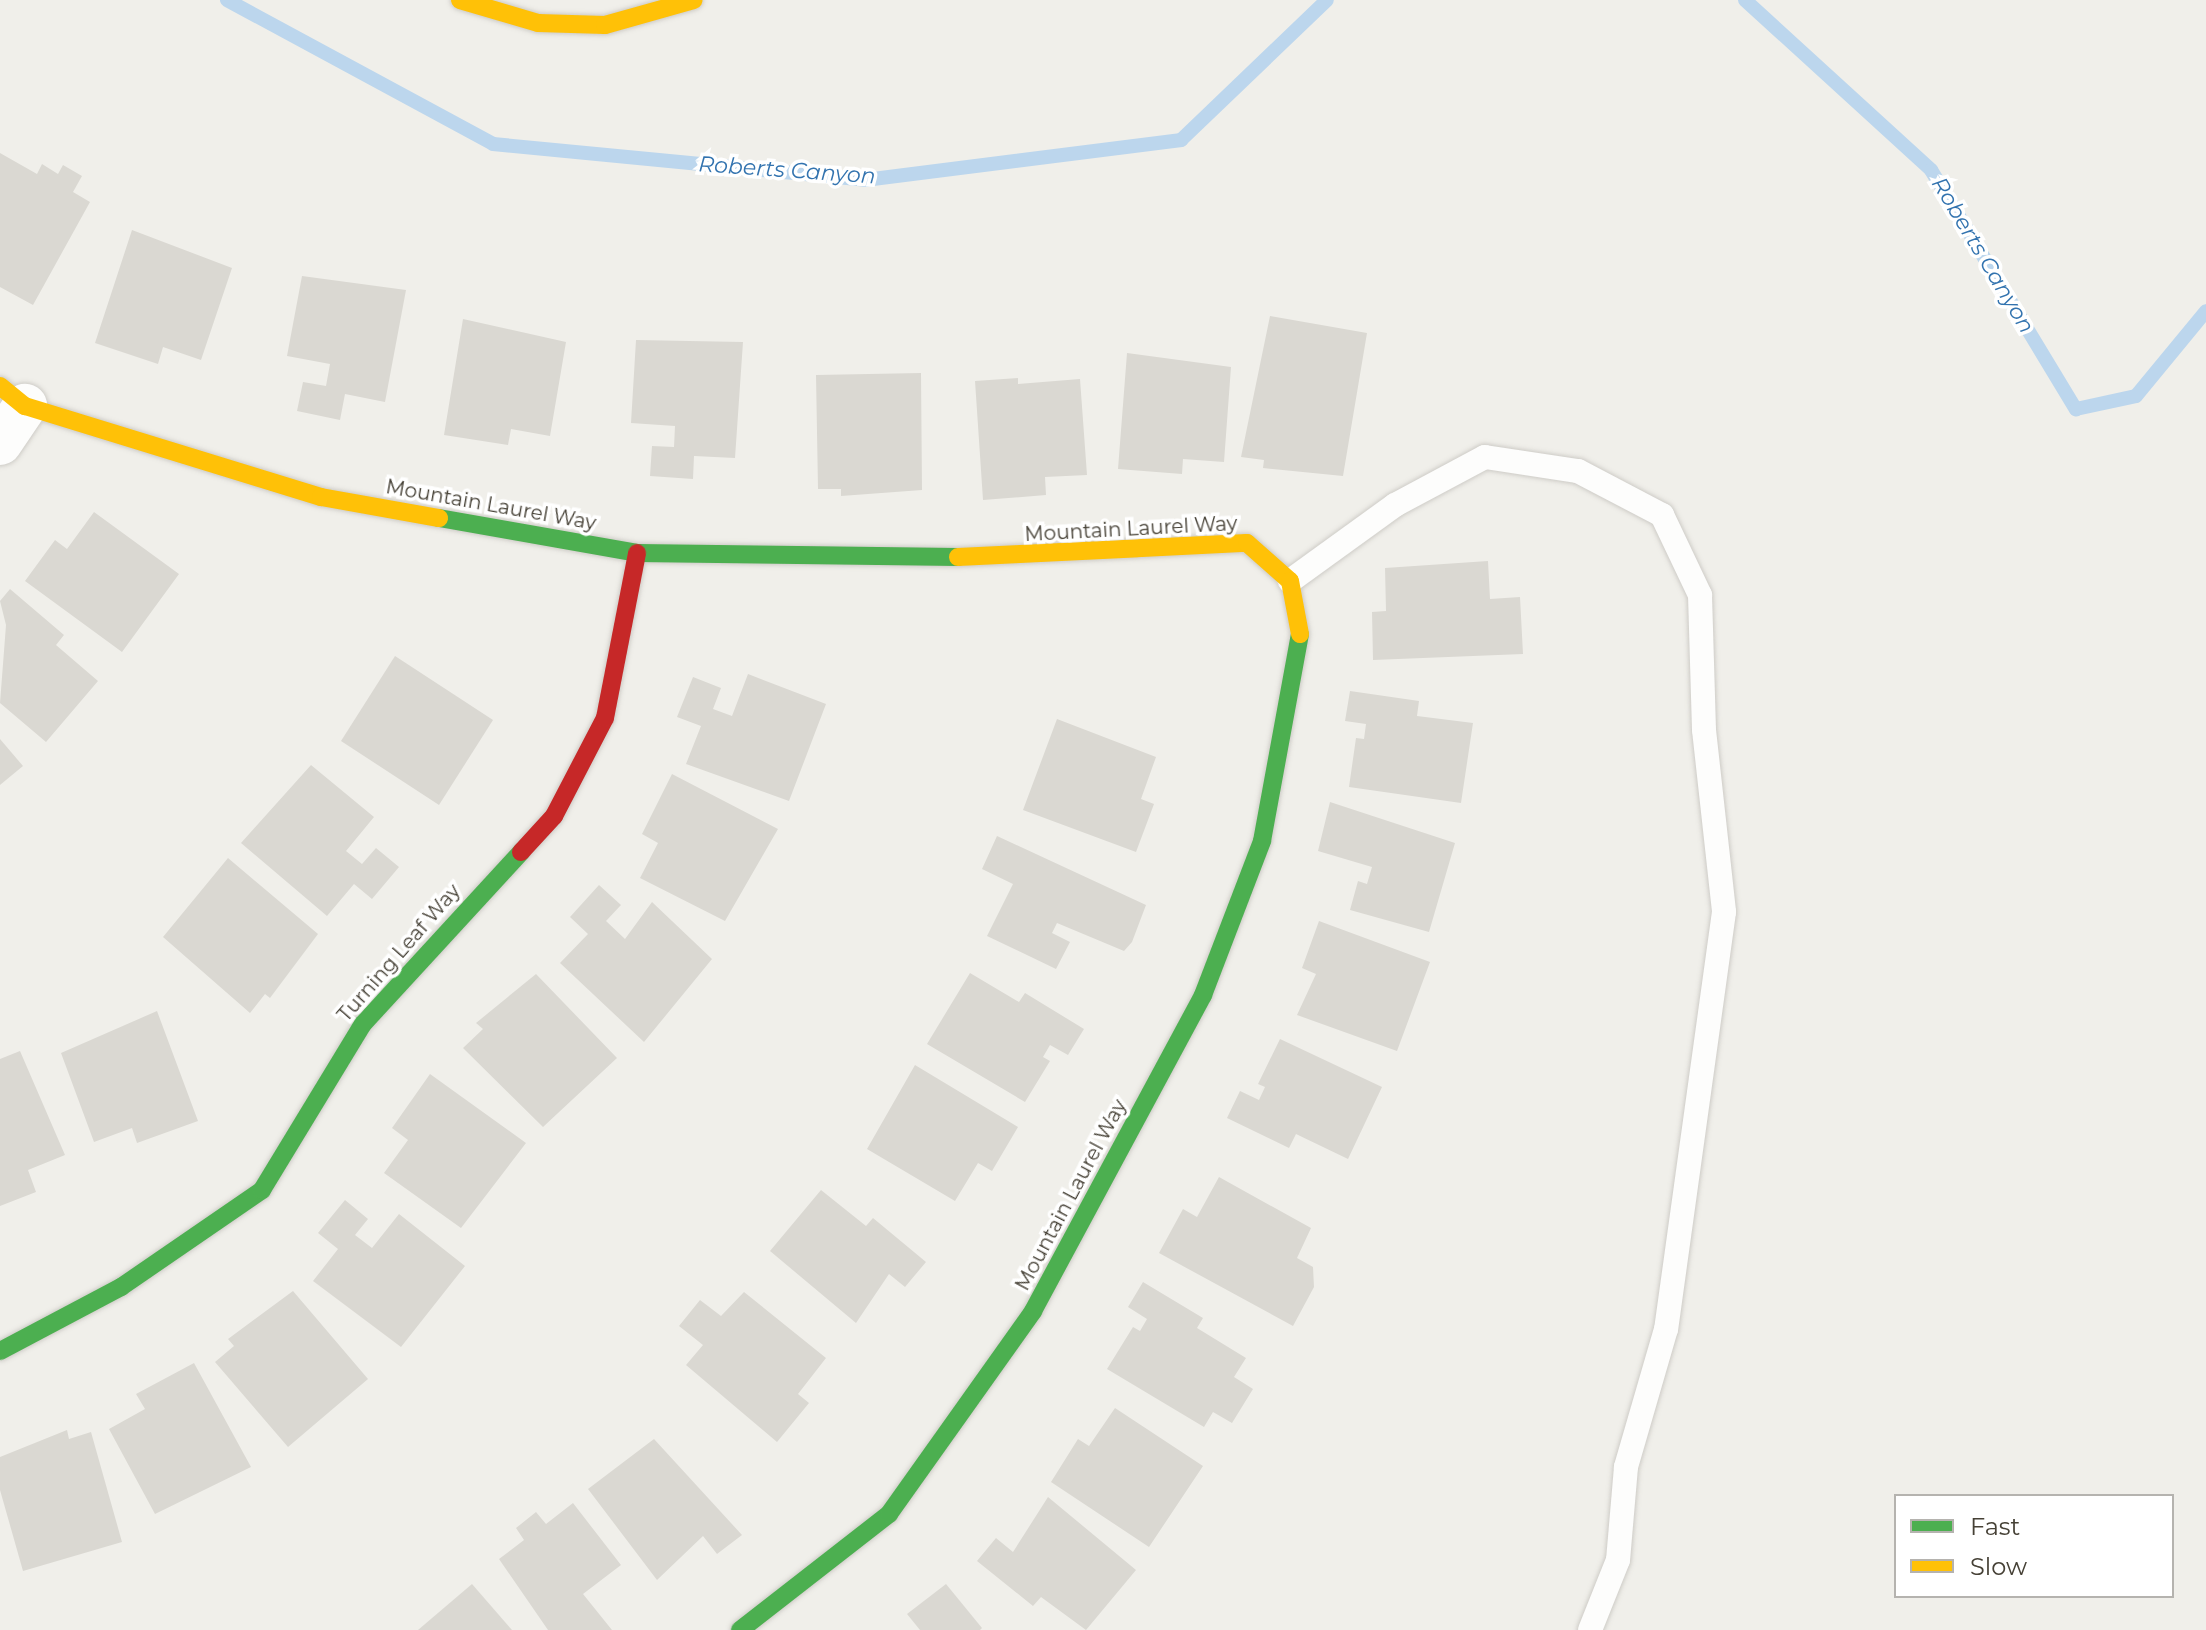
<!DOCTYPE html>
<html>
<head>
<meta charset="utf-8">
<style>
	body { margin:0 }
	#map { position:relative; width:2206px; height:1630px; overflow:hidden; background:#f0efea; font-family:Montserrat,sans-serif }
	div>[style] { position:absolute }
	.stream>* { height:14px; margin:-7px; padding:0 7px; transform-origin:7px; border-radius:7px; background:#bcd6ed }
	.building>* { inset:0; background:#dad8d2 }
	.roads { filter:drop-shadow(0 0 2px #ceccc7) drop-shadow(0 0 2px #ceccc7) }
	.lane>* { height:24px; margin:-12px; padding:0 12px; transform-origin:12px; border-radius:12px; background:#fdfdfc }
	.street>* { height:44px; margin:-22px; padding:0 22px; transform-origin:22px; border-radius:22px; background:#fdfdfc }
	.fast>* { height:18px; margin:-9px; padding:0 9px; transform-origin:9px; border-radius:9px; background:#4caf50 }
	.slow>* { height:18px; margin:-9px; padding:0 9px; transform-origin:9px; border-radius:9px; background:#ffc107 }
	.jam>* { height:18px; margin:-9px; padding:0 9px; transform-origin:9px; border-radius:9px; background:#c62828 }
	span { translate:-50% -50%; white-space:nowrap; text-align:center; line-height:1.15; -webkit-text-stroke:7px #fff; paint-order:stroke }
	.street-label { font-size:20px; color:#464136 }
	.water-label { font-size:22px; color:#3273af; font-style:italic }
	.legend { position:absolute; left:1894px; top:1494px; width:280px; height:104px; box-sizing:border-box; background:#fff; border:2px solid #b5b3af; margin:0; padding:10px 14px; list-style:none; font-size:24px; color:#464136 }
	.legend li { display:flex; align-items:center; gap:16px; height:40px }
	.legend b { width:40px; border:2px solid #b5b3af }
</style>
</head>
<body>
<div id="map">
	<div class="stream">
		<div style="left:227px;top:0;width:302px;rotate:28.4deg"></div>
		<div style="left:493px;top:144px;width:374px;rotate:5.5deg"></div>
		<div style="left:865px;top:180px;width:319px;rotate:-7.2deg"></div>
		<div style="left:1181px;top:140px;width:202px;rotate:-43.8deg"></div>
		<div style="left:1745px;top:0;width:252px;rotate:42.4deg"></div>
		<div style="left:1931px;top:170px;width:280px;rotate:58.8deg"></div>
		<div style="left:2076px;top:409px;width:61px;rotate:-12.2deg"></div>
		<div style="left:2136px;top:396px;width:110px;rotate:-50.5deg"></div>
	</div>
	<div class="building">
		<div style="clip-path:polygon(0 153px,37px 174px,42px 164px,58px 174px,63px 165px,82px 176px,73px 192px,90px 202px,33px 305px,0 287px)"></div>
		<div style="clip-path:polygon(132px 230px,232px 268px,201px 360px,163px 347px,158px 364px,95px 343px)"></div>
		<div style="clip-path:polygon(302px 276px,406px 290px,385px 402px,345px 394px,340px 420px,297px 411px,303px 382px,326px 386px,330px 364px,287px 356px)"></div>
		<div style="clip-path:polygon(1270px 316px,1367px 333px,1343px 476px,1263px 468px,1264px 460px,1241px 457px)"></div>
		<div style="clip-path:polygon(463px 319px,566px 342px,550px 436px,511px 429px,508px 445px,444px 435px)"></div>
		<div style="clip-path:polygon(636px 340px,743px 342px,735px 458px,694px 456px,693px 479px,650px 476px,652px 446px,674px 447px,675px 426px,631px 423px)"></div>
		<div style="clip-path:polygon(1127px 353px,1231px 367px,1224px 462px,1183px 459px,1182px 474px,1118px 469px)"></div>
		<div style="clip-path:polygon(921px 373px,922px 490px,841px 496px,841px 489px,818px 489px,816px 375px)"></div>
		<div style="clip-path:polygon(1018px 378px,1018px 384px,1080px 379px,1087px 475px,1045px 477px,1046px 495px,983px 500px,975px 381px)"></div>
		<div style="clip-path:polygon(94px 512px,179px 574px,122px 652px,25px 581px,55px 540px,67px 549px)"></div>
		<div style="clip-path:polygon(1488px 561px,1490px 599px,1520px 597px,1523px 654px,1373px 660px,1372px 612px,1386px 611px,1385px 568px)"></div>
		<div style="clip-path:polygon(10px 589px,64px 635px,56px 645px,98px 681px,46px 742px,0 703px,6px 625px,0 601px)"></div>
		<div style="clip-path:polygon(395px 656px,493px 720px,439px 805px,341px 741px)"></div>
		<div style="clip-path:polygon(748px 674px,826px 704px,789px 801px,686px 764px,701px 726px,677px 717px,693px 677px,721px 688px,713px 709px,732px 716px)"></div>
		<div style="clip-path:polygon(1350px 691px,1419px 701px,1417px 716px,1473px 723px,1461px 803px,1349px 787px,1356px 738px,1364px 739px,1366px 724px,1345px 721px)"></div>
		<div style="clip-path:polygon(1057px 719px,1156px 757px,1141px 799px,1154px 804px,1136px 852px,1023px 810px)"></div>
		<div style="clip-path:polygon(0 739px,23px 766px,0 785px)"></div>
		<div style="clip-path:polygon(311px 765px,374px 817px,346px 851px,362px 864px,376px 848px,399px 867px,372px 899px,354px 884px,327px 916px,241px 843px)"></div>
		<div style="clip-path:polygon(672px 774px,778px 829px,725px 921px,640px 878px,658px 843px,642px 834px)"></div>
		<div style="clip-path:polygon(1330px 802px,1455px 843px,1429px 932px,1350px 910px,1358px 881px,1367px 884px,1372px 867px,1318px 851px)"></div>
		<div style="clip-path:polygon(997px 836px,1146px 905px,1132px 942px,1124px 951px,1057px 923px,1052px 933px,1070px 942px,1056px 969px,987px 936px,1013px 884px,982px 869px)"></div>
		<div style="clip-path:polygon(228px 858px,318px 934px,270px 998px,265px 994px,250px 1013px,163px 937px)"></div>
		<div style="clip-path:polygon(599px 885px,621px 905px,606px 921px,625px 939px,652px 902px,712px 959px,644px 1042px,560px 963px,588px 934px,570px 917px)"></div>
		<div style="clip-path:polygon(1319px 921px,1430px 962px,1397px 1051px,1297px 1015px,1316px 974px,1302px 968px)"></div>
		<div style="clip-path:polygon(970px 973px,1019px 1002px,1025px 993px,1084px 1029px,1068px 1055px,1050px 1045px,1043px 1057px,1050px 1061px,1025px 1102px,927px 1044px)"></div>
		<div style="clip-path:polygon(536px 974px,617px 1058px,543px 1127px,463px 1048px,483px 1029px,476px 1023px)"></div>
		<div style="clip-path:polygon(157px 1011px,198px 1121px,137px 1143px,132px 1128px,94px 1142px,61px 1053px)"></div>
		<div style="clip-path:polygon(1280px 1039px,1382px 1087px,1348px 1159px,1296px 1134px,1289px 1148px,1227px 1118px,1240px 1091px,1259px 1100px,1265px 1087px,1258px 1084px)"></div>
		<div style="clip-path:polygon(20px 1051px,65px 1155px,28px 1170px,36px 1192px,0 1206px,0 1059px)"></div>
		<div style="clip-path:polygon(915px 1065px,1018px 1127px,992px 1171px,978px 1163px,955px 1201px,867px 1149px)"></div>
		<div style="clip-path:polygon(430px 1074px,526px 1143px,461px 1228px,384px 1173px,408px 1140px,392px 1128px)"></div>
		<div style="clip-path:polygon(1219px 1177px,1311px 1228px,1297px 1258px,1313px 1267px,1314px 1287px,1293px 1326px,1159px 1253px,1183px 1209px,1197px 1217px)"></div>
		<div style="clip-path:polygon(821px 1190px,866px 1226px,873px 1218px,926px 1262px,905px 1287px,889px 1274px,856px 1323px,770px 1251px)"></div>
		<div style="clip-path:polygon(345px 1200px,368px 1219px,355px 1235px,372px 1248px,399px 1214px,465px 1266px,401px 1347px,313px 1281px,338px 1249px,318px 1233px)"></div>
		<div style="clip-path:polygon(1143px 1282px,1203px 1318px,1197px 1328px,1246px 1358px,1234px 1377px,1253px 1389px,1232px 1423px,1213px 1412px,1204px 1427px,1107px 1369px,1133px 1327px,1140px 1331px,1147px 1319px,1128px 1307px)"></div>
		<div style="clip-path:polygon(293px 1291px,368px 1379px,288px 1447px,215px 1362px,234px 1346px,228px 1339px)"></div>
		<div style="clip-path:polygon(744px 1292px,826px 1358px,798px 1394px,809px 1403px,777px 1442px,686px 1365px,703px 1345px,679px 1326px,700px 1300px,721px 1316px)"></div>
		<div style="clip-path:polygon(194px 1363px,251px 1467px,155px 1514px,109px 1429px,145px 1409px,136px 1394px)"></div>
		<div style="clip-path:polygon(1115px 1408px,1203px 1466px,1149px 1547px,1051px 1482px,1078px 1439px,1089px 1446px)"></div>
		<div style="clip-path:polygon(67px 1430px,69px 1439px,91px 1432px,122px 1542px,23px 1571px,0 1490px,0 1457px)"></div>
		<div style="clip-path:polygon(654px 1439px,742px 1535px,717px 1554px,703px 1536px,657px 1580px,588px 1489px)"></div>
		<div style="clip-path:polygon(1048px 1497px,1136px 1570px,1086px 1630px,1041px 1597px,1033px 1606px,977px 1561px,996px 1538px,1013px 1552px)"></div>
		<div style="clip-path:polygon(573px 1503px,621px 1565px,583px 1594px,612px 1630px,548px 1630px,499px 1559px,524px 1540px,516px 1528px,536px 1512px,546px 1524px)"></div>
		<div style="clip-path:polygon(472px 1584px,512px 1630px,418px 1630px)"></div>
		<div style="clip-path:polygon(946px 1584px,982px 1628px,980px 1630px,920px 1630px,907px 1614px)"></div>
	</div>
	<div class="roads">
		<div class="lane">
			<div style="left:1290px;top:581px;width:130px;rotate:-35.9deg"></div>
			<div style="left:1395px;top:505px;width:102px;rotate:-28.1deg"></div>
			<div style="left:1485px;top:457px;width:94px;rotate:8.6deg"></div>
			<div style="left:1578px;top:471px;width:95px;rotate:27.6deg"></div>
			<div style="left:1662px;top:515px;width:89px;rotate:64.6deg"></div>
			<div style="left:1700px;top:595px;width:135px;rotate:88.3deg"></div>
			<div style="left:1704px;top:730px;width:183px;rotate:83.7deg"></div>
			<div style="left:1724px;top:912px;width:421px;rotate:97.9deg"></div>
			<div style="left:1666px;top:1329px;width:144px;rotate:106.2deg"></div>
			<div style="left:1626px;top:1467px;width:93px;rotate:94.9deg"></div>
			<div style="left:1618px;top:1560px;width:75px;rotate:111.8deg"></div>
		</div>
		<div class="street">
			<div style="left:0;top:443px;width:45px;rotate:-56deg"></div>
		</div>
		<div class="fast">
			<div style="left:439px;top:518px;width:201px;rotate:10deg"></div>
			<div style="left:637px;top:553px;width:321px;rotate:0.7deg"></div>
			<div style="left:0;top:1351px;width:137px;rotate:-27.9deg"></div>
			<div style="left:121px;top:1287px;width:171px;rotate:-34.5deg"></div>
			<div style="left:262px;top:1190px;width:194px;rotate:-58.7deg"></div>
			<div style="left:363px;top:1024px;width:234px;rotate:-47.4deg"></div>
			<div style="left:740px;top:1630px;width:189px;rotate:-37.9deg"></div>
			<div style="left:889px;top:1514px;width:249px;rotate:-54.6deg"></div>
			<div style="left:1033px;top:1311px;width:359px;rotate:-61.7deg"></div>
			<div style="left:1203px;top:995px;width:165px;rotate:-69deg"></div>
			<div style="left:1262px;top:841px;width:210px;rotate:-79.6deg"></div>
		</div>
		<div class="slow">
			<div style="left:460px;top:0;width:81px;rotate:16.4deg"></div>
			<div style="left:538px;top:23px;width:67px;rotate:1.7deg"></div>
			<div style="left:605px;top:25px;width:92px;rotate:-15.7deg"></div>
			<div style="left:0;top:386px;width:32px;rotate:39deg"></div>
			<div style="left:25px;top:406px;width:310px;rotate:17.1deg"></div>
			<div style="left:321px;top:497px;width:120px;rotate:10.1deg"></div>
			<div style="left:958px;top:557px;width:289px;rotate:-2.8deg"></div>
			<div style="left:1247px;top:543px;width:57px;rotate:41.5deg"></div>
			<div style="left:1290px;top:581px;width:54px;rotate:79.3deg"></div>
		</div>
		<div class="jam">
			<div style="left:521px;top:852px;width:49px;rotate:-47.5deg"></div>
			<div style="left:554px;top:816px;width:110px;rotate:-62.5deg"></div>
			<div style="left:605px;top:718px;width:168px;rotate:-79deg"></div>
		</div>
	</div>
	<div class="street-label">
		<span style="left:491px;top:505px;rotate:10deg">Mountain Laurel Way</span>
		<span style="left:1131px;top:529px;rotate:-3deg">Mountain Laurel Way</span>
		<span style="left:399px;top:953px;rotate:-49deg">Turning Leaf Way</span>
		<span style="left:1071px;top:1195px;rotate:-62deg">Mountain Laurel Way</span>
	</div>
	<div class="water-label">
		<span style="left:787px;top:170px;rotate:4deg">Roberts Canyon</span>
		<span style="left:1983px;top:255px;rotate:59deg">Roberts Canyon</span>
	</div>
	<ul class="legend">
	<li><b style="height:10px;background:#4caf50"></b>Fast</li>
	<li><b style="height:10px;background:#ffc107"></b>Slow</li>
	</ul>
</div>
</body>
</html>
